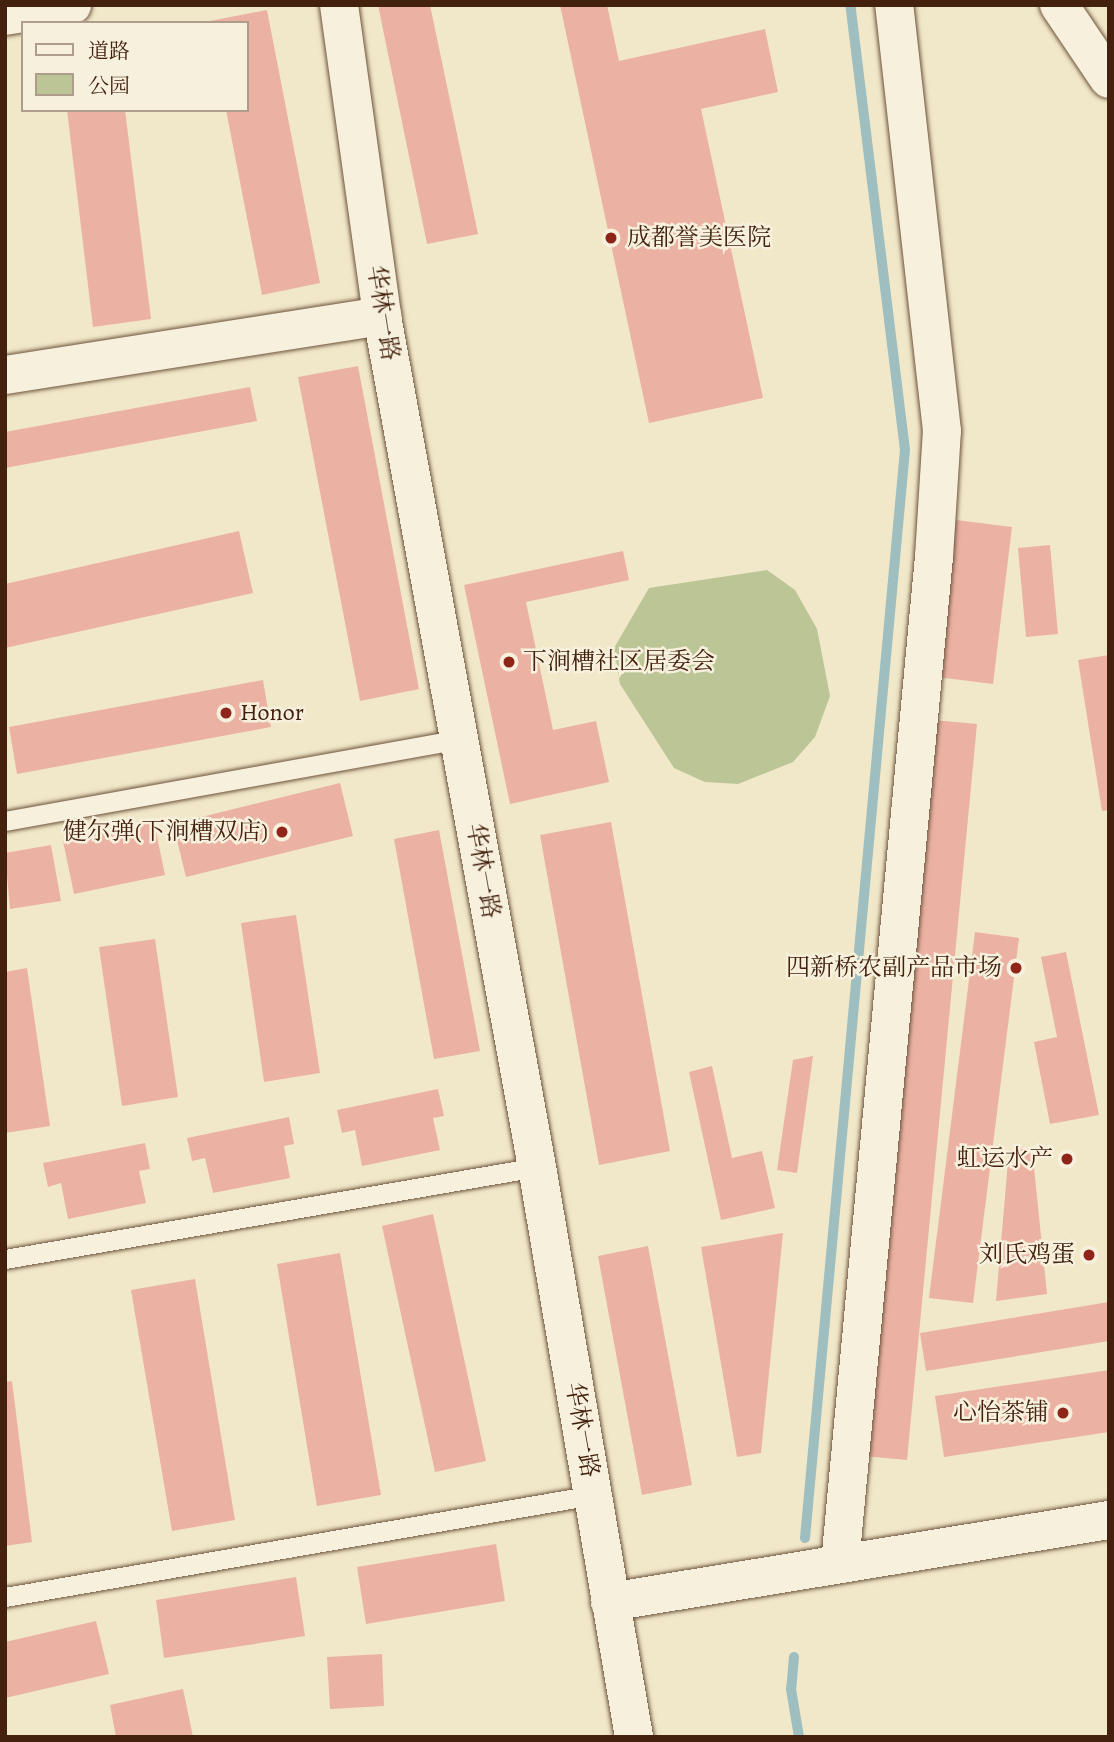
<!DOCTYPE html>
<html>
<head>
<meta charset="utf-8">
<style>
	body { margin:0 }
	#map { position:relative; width:1114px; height:1742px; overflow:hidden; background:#f1e8c9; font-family:Alegreya,"Noto Serif SC",serif }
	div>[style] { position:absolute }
	.green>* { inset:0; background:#bbc596 }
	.stream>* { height:10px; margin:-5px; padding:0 5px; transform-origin:5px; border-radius:5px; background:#9ebebf }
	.building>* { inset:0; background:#ebb2a4 }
	.roads { filter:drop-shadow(0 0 2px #6e533d) drop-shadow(0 0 2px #6e533d) }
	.lane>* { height:19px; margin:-9.5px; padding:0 9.5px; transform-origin:9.5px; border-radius:9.5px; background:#f6f0dc }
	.street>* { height:38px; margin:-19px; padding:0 19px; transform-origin:19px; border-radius:19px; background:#f6f0dc }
	.secondary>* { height:38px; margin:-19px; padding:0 19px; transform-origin:19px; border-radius:19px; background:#f6f0dc }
	.dots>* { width:19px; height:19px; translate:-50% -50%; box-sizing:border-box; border:4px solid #f6f0dc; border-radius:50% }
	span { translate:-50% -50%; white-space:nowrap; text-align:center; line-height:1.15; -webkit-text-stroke:5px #f6f0dc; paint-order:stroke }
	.poi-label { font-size:24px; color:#43210e }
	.left { translate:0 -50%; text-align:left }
	.right { translate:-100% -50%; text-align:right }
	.street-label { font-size:24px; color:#43210e }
	.frame { position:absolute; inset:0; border:7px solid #43210e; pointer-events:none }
	.legend { position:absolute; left:21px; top:21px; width:228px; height:91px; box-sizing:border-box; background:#f6f0dc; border:2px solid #ae9d8a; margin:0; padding:9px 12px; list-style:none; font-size:21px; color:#43210e }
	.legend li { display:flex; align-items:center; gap:14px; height:35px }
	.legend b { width:35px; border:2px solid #ae9d8a }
</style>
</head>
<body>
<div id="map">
	<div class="green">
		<div style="clip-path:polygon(767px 570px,795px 590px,817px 629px,830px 696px,815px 737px,793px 762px,738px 784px,705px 782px,674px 768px,620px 684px,614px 648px,649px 588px)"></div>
	</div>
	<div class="stream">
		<div style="left:805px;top:1538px;width:1093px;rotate:-84.75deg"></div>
		<div style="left:905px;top:450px;width:448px;rotate:-97deg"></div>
		<div style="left:794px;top:1657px;width:32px;rotate:95deg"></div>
		<div style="left:791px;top:1689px;width:49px;rotate:80.5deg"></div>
	</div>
	<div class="building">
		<div style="clip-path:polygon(378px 5px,430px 5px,478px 234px,427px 244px)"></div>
		<div style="clip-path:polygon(560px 5px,607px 5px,619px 61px,765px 29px,778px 92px,701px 109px,763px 398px,649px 423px)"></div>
		<div style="clip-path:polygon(267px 10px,320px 283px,262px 295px,226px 110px,247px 110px,247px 23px,210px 21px)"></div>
		<div style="clip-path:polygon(67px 110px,125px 110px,151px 319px,93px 327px)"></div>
		<div style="clip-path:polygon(358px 366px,419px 689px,360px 701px,298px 377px)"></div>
		<div style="clip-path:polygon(250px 387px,257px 421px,5px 468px,5px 432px)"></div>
		<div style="clip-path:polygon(956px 520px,1012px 527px,993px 684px,937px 677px)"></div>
		<div style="clip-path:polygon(239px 531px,253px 593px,5px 648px,5px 584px)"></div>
		<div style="clip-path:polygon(1050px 545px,1058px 634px,1026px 637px,1018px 548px)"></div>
		<div style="clip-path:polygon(623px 551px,629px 580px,526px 602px,553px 730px,596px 721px,609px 782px,510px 804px,464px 585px)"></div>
		<div style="clip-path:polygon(1109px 655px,1109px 810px,1102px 811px,1078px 660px)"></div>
		<div style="clip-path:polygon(263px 680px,271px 727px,17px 774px,9px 727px)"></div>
		<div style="clip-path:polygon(933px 720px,977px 724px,907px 1460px,863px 1456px)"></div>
		<div style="clip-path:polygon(340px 783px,353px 836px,186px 877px,173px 824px)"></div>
		<div style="clip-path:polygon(154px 822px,165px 875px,74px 894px,63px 841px)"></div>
		<div style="clip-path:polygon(611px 822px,670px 1151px,599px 1165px,540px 835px)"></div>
		<div style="clip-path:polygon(439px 830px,480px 1051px,434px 1059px,394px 839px)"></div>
		<div style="clip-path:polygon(51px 845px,61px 901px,10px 909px,5px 853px)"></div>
		<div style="clip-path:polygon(296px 915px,320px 1073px,264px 1082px,241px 923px)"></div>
		<div style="clip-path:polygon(975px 932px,1019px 938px,973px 1303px,929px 1298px)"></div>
		<div style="clip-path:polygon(155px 939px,178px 1097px,122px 1106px,99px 947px)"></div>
		<div style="clip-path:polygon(1066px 952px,1099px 1115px,1050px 1124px,1034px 1042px,1057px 1037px,1041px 957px)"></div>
		<div style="clip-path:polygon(27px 968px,50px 1126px,5px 1133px,5px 972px)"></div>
		<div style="clip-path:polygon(813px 1056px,797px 1173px,777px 1170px,793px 1060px)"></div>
		<div style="clip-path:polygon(712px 1066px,732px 1158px,762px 1151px,775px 1208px,721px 1220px,689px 1072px)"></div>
		<div style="clip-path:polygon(438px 1089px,444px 1116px,433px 1118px,440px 1150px,362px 1166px,355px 1130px,342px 1133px,337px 1110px)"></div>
		<div style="clip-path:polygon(289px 1117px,294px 1144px,284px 1146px,290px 1178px,213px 1193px,205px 1158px,192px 1161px,187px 1138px)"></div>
		<div style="clip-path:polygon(145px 1143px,150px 1169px,139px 1171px,146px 1203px,68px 1219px,61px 1183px,48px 1187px,43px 1163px)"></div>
		<div style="clip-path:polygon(1032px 1148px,1047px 1294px,996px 1301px,1009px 1150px)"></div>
		<div style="clip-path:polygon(433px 1214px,486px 1461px,435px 1472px,382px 1226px)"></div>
		<div style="clip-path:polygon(783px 1233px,761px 1453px,737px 1457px,701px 1247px)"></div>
		<div style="clip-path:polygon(648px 1246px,692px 1485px,642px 1495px,598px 1256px)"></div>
		<div style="clip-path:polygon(340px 1253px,381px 1495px,317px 1506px,277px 1264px)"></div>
		<div style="clip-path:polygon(195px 1279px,235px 1520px,172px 1531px,131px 1290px)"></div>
		<div style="clip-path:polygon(1109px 1302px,1109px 1341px,926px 1371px,920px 1333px)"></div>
		<div style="clip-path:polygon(1109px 1370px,1109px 1432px,944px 1457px,935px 1396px)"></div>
		<div style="clip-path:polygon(12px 1381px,32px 1542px,5px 1546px,5px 1382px)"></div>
		<div style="clip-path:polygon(496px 1544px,505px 1601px,366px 1624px,357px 1567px)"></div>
		<div style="clip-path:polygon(296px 1577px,305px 1636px,164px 1658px,156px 1600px)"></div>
		<div style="clip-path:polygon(96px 1621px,109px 1674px,5px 1698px,5px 1642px)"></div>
		<div style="clip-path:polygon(382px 1654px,384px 1706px,330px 1709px,327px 1657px)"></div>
		<div style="clip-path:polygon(183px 1689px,193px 1737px,116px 1737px,110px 1705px)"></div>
	</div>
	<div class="roads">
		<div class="lane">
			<div style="left:5px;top:821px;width:461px;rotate:-10.2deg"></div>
			<div style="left:5px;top:1259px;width:540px;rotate:-9.81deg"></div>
			<div style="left:5px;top:1597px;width:597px;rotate:-9.84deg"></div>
		</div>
		<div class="street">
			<div style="left:1059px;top:5px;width:89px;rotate:56deg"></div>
			<div style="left:5px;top:16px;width:68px;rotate:-9.3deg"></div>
			<div style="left:5px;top:375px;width:382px;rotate:-8.9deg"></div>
			<div style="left:840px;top:1564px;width:1011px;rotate:-84.67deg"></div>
			<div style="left:934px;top:557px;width:126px;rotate:-86.4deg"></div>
			<div style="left:942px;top:431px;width:429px;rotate:-96.4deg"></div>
			<div style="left:610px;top:1602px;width:506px;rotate:-9.33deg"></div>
		</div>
		<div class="secondary">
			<div style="left:339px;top:5px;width:314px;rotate:82.1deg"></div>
			<div style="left:382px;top:316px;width:865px;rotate:79.68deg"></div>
			<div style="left:537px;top:1167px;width:578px;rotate:80.34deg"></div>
		</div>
	</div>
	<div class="dots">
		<div style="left:611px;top:238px;background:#8f2418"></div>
		<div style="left:509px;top:662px;background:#8f2418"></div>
		<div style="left:226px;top:713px;background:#8f2418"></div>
		<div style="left:282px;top:832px;background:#8f2418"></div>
		<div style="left:1016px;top:968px;background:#8f2418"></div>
		<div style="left:1067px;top:1159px;background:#8f2418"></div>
		<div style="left:1089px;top:1255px;background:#8f2418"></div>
		<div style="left:1063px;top:1413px;background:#8f2418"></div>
	</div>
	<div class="poi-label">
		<span class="left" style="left:627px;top:238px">成都誉美医院</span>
		<span class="left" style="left:523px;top:662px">下涧槽社区居委会</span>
		<span class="left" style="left:240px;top:713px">Honor</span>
		<span class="right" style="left:268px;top:832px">健尔弹(下涧槽双店)</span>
		<span class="right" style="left:1002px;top:968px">四新桥农副产品市场</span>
		<span class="right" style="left:1053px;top:1159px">虹运水产</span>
		<span class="right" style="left:1075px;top:1255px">刘氏鸡蛋</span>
		<span class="right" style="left:1049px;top:1413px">心怡茶铺</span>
	</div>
	<div class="street-label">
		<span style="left:383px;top:313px;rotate:81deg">华林一路</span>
		<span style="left:483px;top:871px;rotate:80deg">华林一路</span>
		<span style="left:582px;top:1430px;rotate:80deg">华林一路</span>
	</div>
	<div class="frame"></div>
	<ul class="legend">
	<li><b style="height:9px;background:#f6f0dc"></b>道路</li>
	<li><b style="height:19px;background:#bbc596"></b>公园</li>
	</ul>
</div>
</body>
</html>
